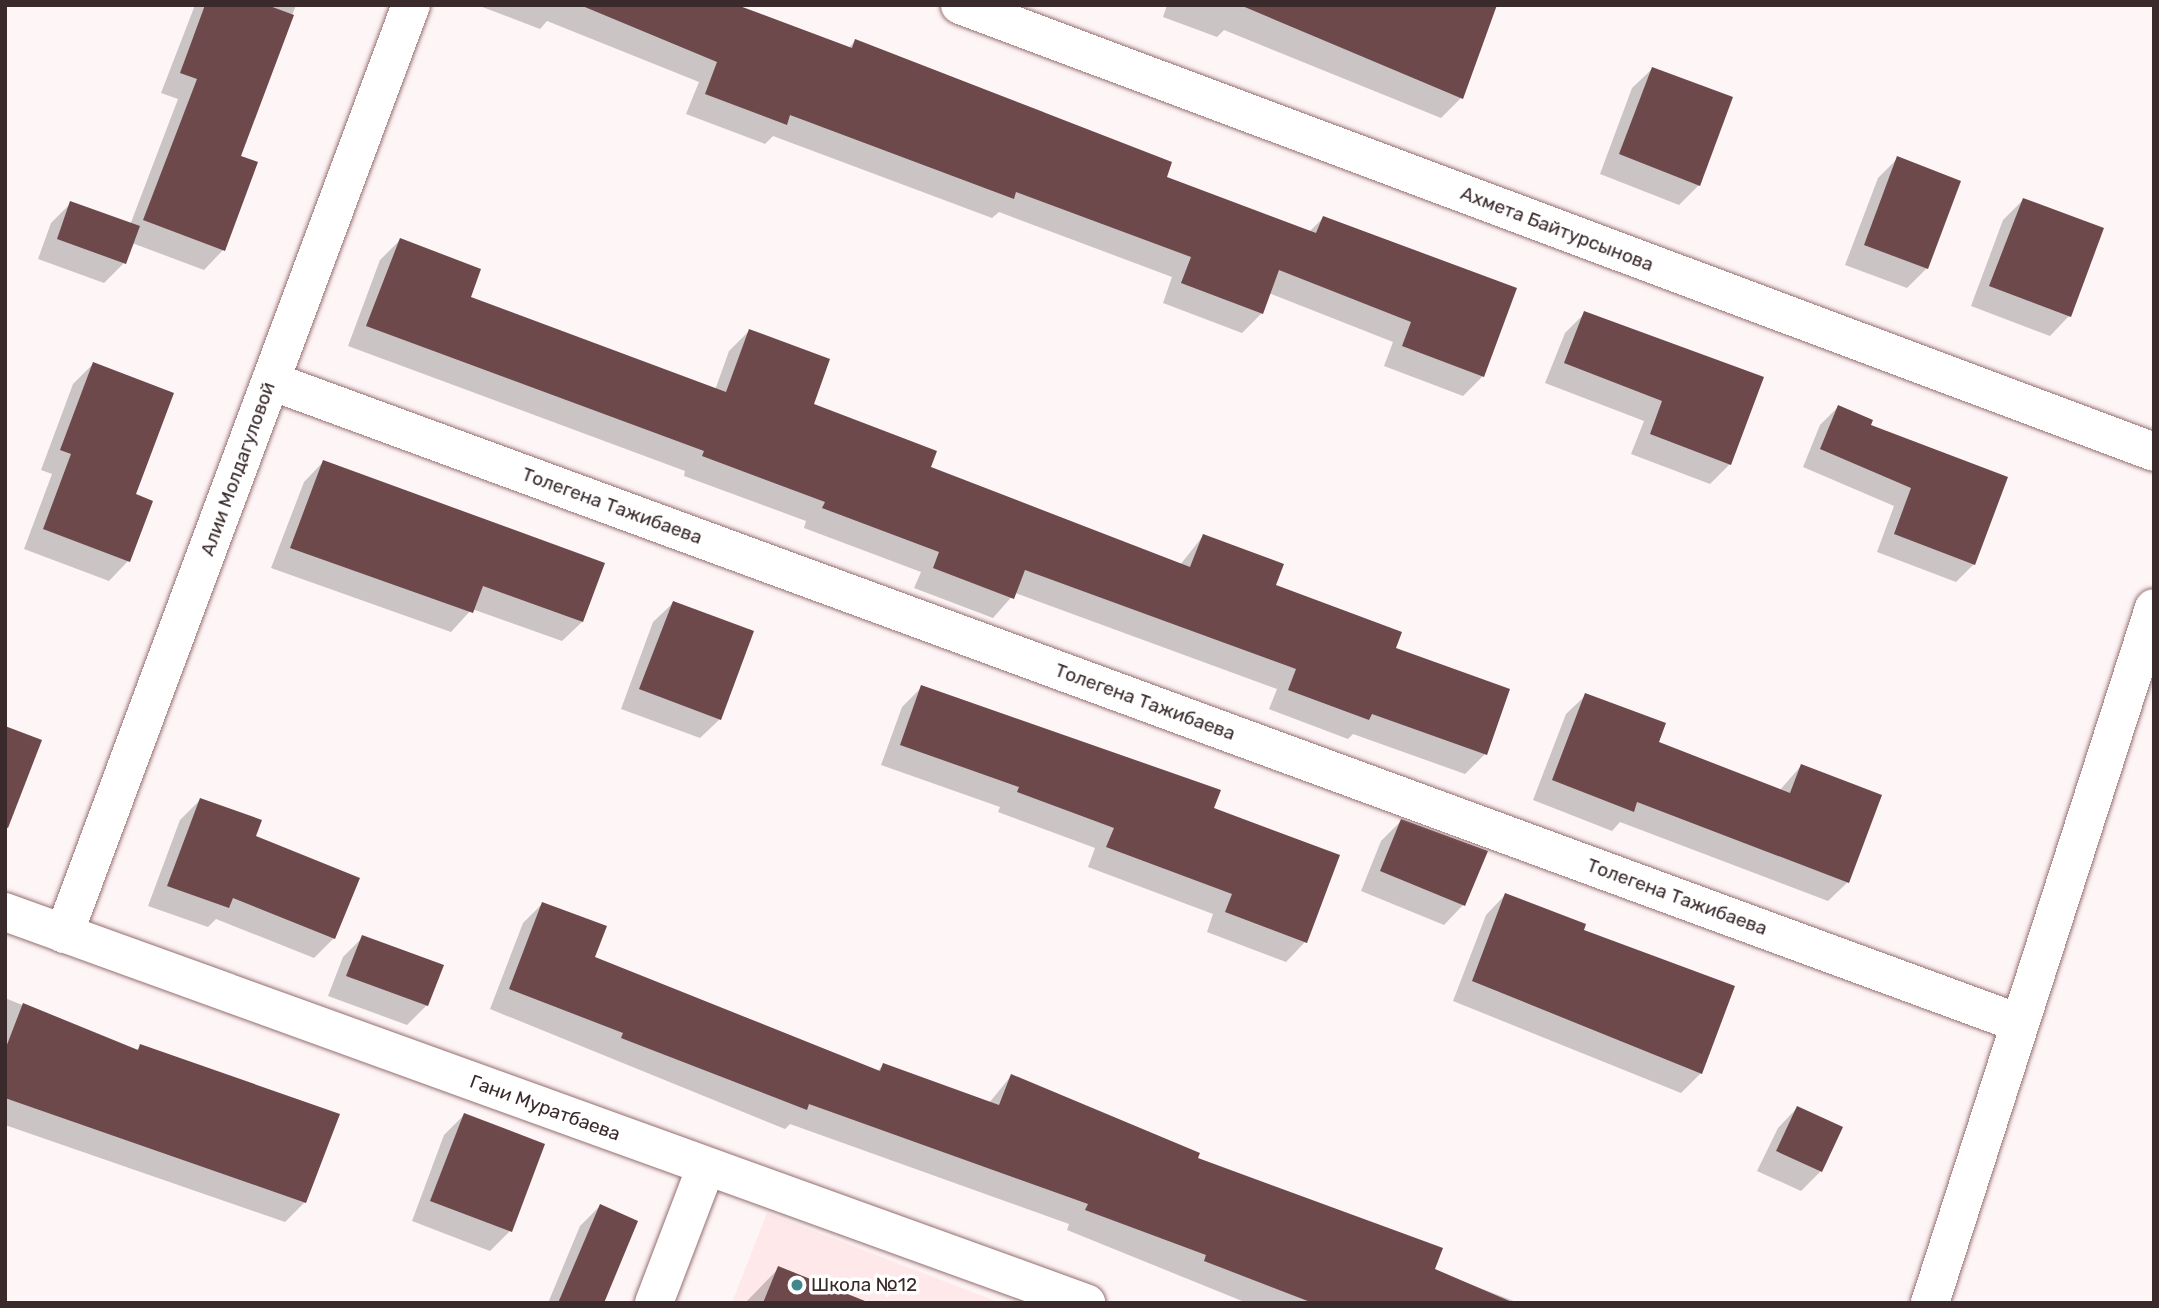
<!DOCTYPE html>
<html>
<head>
<meta charset="utf-8">
<style>
	body { margin:0 }
	#map { position:relative; width:2159px; height:1308px; overflow:hidden; background:#fef5f6; font-family:Rubik,sans-serif }
	div>[style] { position:absolute }
	.built>* { inset:0; background:#fee8e9 }
	.shadow>* { inset:0; background:#0003 }
	.building>* { inset:0; background:#6d494c }
	.roads { filter:drop-shadow(0 0 2px #956e70) drop-shadow(0 0 2px #956e70) }
	.minor>* { height:38px; margin:-19px; padding:0 19px; transform-origin:19px; border-radius:19px; background:#fff }
	.dots>* { width:19px; height:19px; translate:-50% -50%; box-sizing:border-box; border:4px solid #fff; border-radius:50% }
	span { translate:-50% -50%; white-space:nowrap; text-align:center; line-height:1.15; -webkit-text-stroke:7px #fff; paint-order:stroke }
	.street-label { font-size:19px; color:#3a2a2b }
	.poi-label { font-size:19px; color:#3a2a2b }
	.left { translate:0 -50%; text-align:left }
	.frame { position:absolute; inset:0; border:7px solid #3a2a2b; pointer-events:none }
</style>
</head>
<body>
<div id="map">
	<div class="built">
		<div style="clip-path:polygon(767px 1213px,1001px 1303px,732px 1303px)"></div>
	</div>
	<div class="shadow">
		<div style="clip-path:polygon(195px 5px,296px 5px,239px 157px,223px 250px,204px 270px,132px 243px,124px 263px,104px 283px,38px 259px,51px 223px,71px 203px,130px 225px,178px 99px,161px 93px)"></div>
		<div style="clip-path:polygon(477px 5px,732px 5px,848px 49px,855px 41px,1044px 112px,1043px 116px,1164px 178px,1309px 232px,1323px 218px,1483px 376px,1463px 396px,1384px 366px,1393px 342px,1269px 293px,1262px 313px,1242px 333px,1163px 303px,1172px 277px,999px 212px,992px 218px,773px 136px,765px 144px,686px 114px,699px 82px,547px 21px,540px 29px)"></div>
		<div style="clip-path:polygon(1167px 5px,1475px 5px,1461px 98px,1441px 118px,1224px 30px,1217px 37px,1163px 17px)"></div>
		<div style="clip-path:polygon(1652px 69px,1699px 185px,1679px 205px,1600px 174px,1632px 88px)"></div>
		<div style="clip-path:polygon(1898px 158px,1927px 268px,1907px 288px,1845px 265px,1878px 178px)"></div>
		<div style="clip-path:polygon(2023px 200px,2069px 316px,2050px 336px,1971px 306px,2003px 220px)"></div>
		<div style="clip-path:polygon(400px 240px,468px 298px,715px 390px,729px 351px,749px 331px,812px 405px,928px 468px,1180px 565px,1203px 536px,1274px 586px,1394px 649px,1485px 754px,1465px 774px,1353px 734px,1348px 739px,1269px 709px,1277px 689px,1015px 593px,993px 618px,914px 588px,921px 572px,804px 528px,806px 521px,684px 476px,685px 471px,348px 346px,380px 260px)"></div>
		<div style="clip-path:polygon(1585px 313px,1730px 464px,1710px 484px,1631px 454px,1644px 421px,1545px 383px,1565px 333px)"></div>
		<div style="clip-path:polygon(93px 364px,134px 495px,128px 561px,109px 581px,24px 549px,52px 474px,41px 470px,73px 384px)"></div>
		<div style="clip-path:polygon(1838px 407px,1869px 426px,1974px 564px,1956px 582px,1877px 552px,1894px 506px,1803px 467px,1820px 425px)"></div>
		<div style="clip-path:polygon(323px 462px,582px 622px,562px 641px,472px 609px,451px 632px,271px 568px,304px 482px)"></div>
		<div style="clip-path:polygon(673px 603px,720px 719px,700px 738px,621px 709px,653px 622px)"></div>
		<div style="clip-path:polygon(922px 687px,1212px 809px,1305px 942px,1286px 962px,1207px 932px,1213px 914px,1088px 867px,1095px 848px,998px 812px,1000px 807px,881px 765px,902px 707px)"></div>
		<div style="clip-path:polygon(1586px 695px,1657px 743px,1779px 791px,1801px 766px,1848px 882px,1828px 901px,1620px 822px,1612px 831px,1533px 800px,1566px 714px)"></div>
		<div style="clip-path:polygon(200px 800px,254px 837px,334px 938px,314px 958px,216px 919px,208px 927px,148px 906px,180px 820px)"></div>
		<div style="clip-path:polygon(1401px 821px,1463px 905px,1444px 925px,1361px 891px,1381px 841px)"></div>
		<div style="clip-path:polygon(1505px 895px,1582px 931px,1732px 987px,1701px 1073px,1681px 1093px,1453px 1001px,1486px 915px)"></div>
		<div style="clip-path:polygon(542px 904px,593px 958px,877px 1072px,883px 1065px,989px 1103px,1011px 1076px,1433px 1270px,1519px 1303px,1247px 1303px,1067px 1230px,1069px 1224px,790px 1124px,785px 1129px,490px 1009px,523px 923px)"></div>
		<div style="clip-path:polygon(363px 937px,427px 1005px,407px 1025px,328px 996px,343px 957px)"></div>
		<div style="clip-path:polygon(5px 998px,136px 1051px,141px 1046px,305px 1202px,285px 1222px,5px 1125px)"></div>
		<div style="clip-path:polygon(1797px 1108px,1821px 1171px,1801px 1191px,1757px 1171px,1778px 1128px)"></div>
		<div style="clip-path:polygon(464px 1115px,510px 1231px,490px 1251px,412px 1221px,444px 1135px)"></div>
		<div style="clip-path:polygon(600px 1206px,602px 1303px,548px 1303px,580px 1226px)"></div>
		<div style="clip-path:polygon(779px 1268px,865px 1303px,745px 1303px)"></div>
	</div>
	<div class="building">
		<div style="clip-path:polygon(205px 5px,267px 5px,294px 15px,241px 156px,258px 162px,225px 251px,143px 220px,197px 79px,180px 73px)"></div>
		<div style="clip-path:polygon(580px 5px,737px 5px,852px 48px,855px 39px,1172px 162px,1167px 177px,1316px 233px,1323px 216px,1517px 288px,1484px 377px,1402px 346px,1411px 322px,1279px 270px,1263px 314px,1181px 283px,1191px 257px,1016px 192px,1014px 199px,790px 115px,787px 125px,705px 94px,717px 62px)"></div>
		<div style="clip-path:polygon(1240px 5px,1497px 5px,1463px 99px)"></div>
		<div style="clip-path:polygon(1652px 67px,1733px 97px,1700px 186px,1619px 154px)"></div>
		<div style="clip-path:polygon(1897px 156px,1961px 181px,1928px 269px,1864px 245px)"></div>
		<div style="clip-path:polygon(2023px 198px,2104px 228px,2071px 317px,1989px 286px)"></div>
		<div style="clip-path:polygon(70px 201px,140px 226px,126px 264px,57px 239px)"></div>
		<div style="clip-path:polygon(400px 238px,481px 269px,471px 297px,726px 392px,749px 329px,830px 359px,814px 404px,937px 451px,931px 467px,1190px 567px,1203px 534px,1284px 564px,1276px 585px,1402px 632px,1396px 648px,1510px 689px,1487px 755px,1372px 714px,1369px 720px,1288px 690px,1296px 669px,1025px 570px,1014px 599px,933px 568px,939px 552px,822px 508px,825px 502px,702px 456px,704px 451px,366px 326px)"></div>
		<div style="clip-path:polygon(1584px 311px,1764px 377px,1731px 465px,1650px 434px,1662px 401px,1564px 363px)"></div>
		<div style="clip-path:polygon(93px 362px,174px 393px,136px 494px,153px 501px,130px 562px,43px 529px,71px 454px,60px 450px)"></div>
		<div style="clip-path:polygon(1838px 405px,1873px 420px,1871px 425px,2008px 477px,1975px 565px,1894px 534px,1911px 488px,1820px 449px)"></div>
		<div style="clip-path:polygon(323px 460px,605px 563px,583px 622px,483px 586px,473px 613px,290px 548px)"></div>
		<div style="clip-path:polygon(673px 601px,754px 631px,721px 720px,639px 689px)"></div>
		<div style="clip-path:polygon(921px 685px,1221px 790px,1214px 808px,1340px 855px,1307px 943px,1225px 912px,1232px 894px,1106px 847px,1114px 828px,1017px 792px,1019px 787px,900px 745px)"></div>
		<div style="clip-path:polygon(1585px 693px,1666px 723px,1659px 742px,1790px 793px,1801px 764px,1882px 795px,1849px 883px,1637px 802px,1634px 812px,1552px 780px)"></div>
		<div style="clip-path:polygon(5px 726px,42px 740px,8px 828px,5px 827px)"></div>
		<div style="clip-path:polygon(200px 798px,262px 820px,256px 836px,360px 878px,335px 939px,233px 898px,229px 908px,167px 886px)"></div>
		<div style="clip-path:polygon(1401px 819px,1488px 851px,1465px 906px,1380px 871px)"></div>
		<div style="clip-path:polygon(1505px 893px,1586px 924px,1584px 930px,1735px 986px,1702px 1074px,1472px 981px)"></div>
		<div style="clip-path:polygon(542px 902px,607px 926px,595px 957px,880px 1071px,883px 1063px,999px 1105px,1011px 1074px,1200px 1153px,1198px 1158px,1443px 1248px,1435px 1269px,1514px 1303px,1313px 1303px,1204px 1261px,1206px 1255px,1085px 1210px,1088px 1204px,809px 1104px,807px 1110px,621px 1038px,623px 1033px,509px 989px)"></div>
		<div style="clip-path:polygon(362px 935px,444px 965px,428px 1006px,346px 976px)"></div>
		<div style="clip-path:polygon(23px 1003px,138px 1050px,140px 1044px,340px 1114px,306px 1203px,5px 1098px,5px 1050px)"></div>
		<div style="clip-path:polygon(1797px 1106px,1843px 1127px,1822px 1172px,1776px 1151px)"></div>
		<div style="clip-path:polygon(464px 1113px,545px 1144px,512px 1232px,430px 1201px)"></div>
		<div style="clip-path:polygon(600px 1204px,638px 1221px,604px 1303px,558px 1303px)"></div>
		<div style="clip-path:polygon(778px 1266px,865px 1301px,865px 1303px,763px 1303px)"></div>
	</div>
	<div class="roads">
		<div class="minor">
			<div style="left:960px;top:5px;width:1275px;rotate:20.52deg"></div>
			<div style="left:271px;top:381px;width:1862px;rotate:20.17deg"></div>
			<div style="left:5px;top:912px;width:1150px;rotate:19.89deg"></div>
			<div style="left:64px;top:934px;width:992px;rotate:-69.52deg"></div>
			<div style="left:654px;top:1303px;width:146px;rotate:-69.1deg"></div>
			<div style="left:1930px;top:1303px;width:730px;rotate:-72.14deg"></div>
		</div>
	</div>
	<div class="dots">
		<div style="left:797px;top:1285px;background:#40888b"></div>
	</div>
	<div class="street-label">
		<span style="left:1557px;top:229px;rotate:21deg">Ахмета Байтурсынова</span>
		<span style="left:238px;top:469px;rotate:-70deg">Алии Молдагуловой</span>
		<span style="left:612px;top:506px;rotate:20deg">Толегена Тажибаева</span>
		<span style="left:1145px;top:702px;rotate:20deg">Толегена Тажибаева</span>
		<span style="left:1677px;top:897px;rotate:20deg">Толегена Тажибаева</span>
		<span style="left:545px;top:1108px;rotate:20deg">Гани Муратбаева</span>
	</div>
	<div class="poi-label">
		<span class="left" style="left:811px;top:1285px">Школа №12</span>
	</div>
	<div class="frame"></div>
</div>
</body>
</html>
